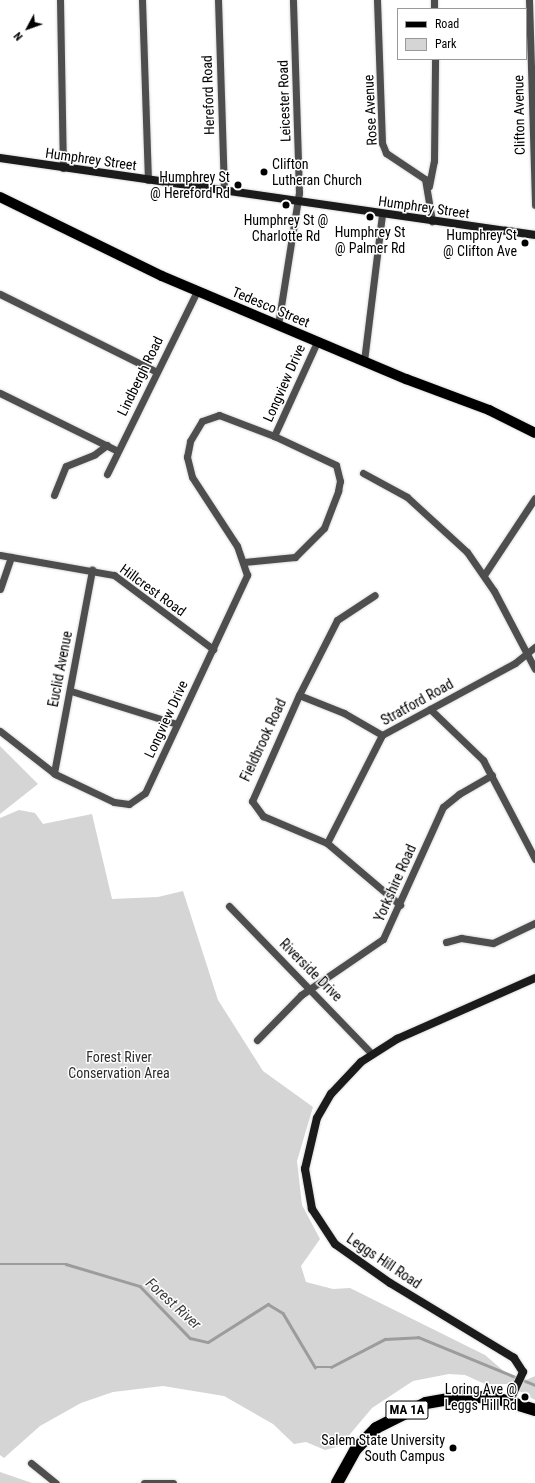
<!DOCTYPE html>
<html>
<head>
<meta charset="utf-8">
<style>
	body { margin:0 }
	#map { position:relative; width:535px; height:1483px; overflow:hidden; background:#fff; font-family:"Roboto Condensed",sans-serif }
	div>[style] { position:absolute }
	.green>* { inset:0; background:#d5d5d5 }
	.stream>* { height:2.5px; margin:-1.25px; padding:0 1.25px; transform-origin:1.25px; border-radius:1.25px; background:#9c9c9c }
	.roads { filter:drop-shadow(0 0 1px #dbdbdb) drop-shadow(0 0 1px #dbdbdb) }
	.street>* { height:7px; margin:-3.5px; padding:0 3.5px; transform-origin:3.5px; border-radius:3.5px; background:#4e4e4e }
	.secondary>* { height:8px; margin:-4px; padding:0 4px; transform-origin:4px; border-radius:4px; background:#1b1b1b }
	.primary>* { height:10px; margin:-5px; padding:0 5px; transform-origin:5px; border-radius:5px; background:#000 }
	.highway>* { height:12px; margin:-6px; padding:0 6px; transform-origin:6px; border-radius:6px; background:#000 }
	.dots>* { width:11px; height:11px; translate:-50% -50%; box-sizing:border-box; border:2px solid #fff; border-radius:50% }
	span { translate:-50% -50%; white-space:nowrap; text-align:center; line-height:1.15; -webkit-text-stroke:3px #fff; paint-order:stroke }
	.shield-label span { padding:1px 3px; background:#fff; border:1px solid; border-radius:3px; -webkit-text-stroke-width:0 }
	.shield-label { font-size:13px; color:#000; font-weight:700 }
	.street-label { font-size:14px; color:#000 }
	.poi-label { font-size:14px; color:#000 }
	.left { translate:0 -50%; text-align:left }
	.right { translate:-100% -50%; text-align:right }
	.park-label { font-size:14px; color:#2c2c2c }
	.water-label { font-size:15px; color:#3d3d3d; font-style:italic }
	.legend { position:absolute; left:397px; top:8px; width:130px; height:52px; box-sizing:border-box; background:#fff; border:1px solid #999; margin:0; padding:5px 7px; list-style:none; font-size:12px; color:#000 }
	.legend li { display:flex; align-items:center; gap:8px; height:20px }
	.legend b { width:20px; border:1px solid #999 }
	.north { position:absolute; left:8px; top:8px; width:40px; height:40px; -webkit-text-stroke:3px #fff; paint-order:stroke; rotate:229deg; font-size:11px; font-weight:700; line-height:16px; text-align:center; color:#000 }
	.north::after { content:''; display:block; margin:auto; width:14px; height:18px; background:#000; clip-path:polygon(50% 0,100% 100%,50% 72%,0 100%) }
</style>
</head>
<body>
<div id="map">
	<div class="green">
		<div style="clip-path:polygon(0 746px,38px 784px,0 814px)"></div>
		<div style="clip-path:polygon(19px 810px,35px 813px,43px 824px,92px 814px,112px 899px,158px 897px,183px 891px,218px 1000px,263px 1071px,313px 1107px,297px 1161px,302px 1205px,320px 1239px,301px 1266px,306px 1282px,333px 1289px,350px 1288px,485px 1355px,506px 1373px,526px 1380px,535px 1376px,535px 1400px,507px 1384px,485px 1384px,465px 1375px,449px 1374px,413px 1381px,372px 1408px,340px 1446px,325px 1450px,306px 1442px,294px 1444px,273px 1424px,224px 1396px,163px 1386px,113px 1392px,81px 1403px,40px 1426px,4px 1458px,0 1455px,0 818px)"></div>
		<div style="clip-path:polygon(0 1472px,32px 1483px,0 1483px)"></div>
	</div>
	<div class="stream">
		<div style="left:0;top:1264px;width:66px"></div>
		<div style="left:66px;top:1264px;width:77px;rotate:16.6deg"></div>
		<div style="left:140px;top:1286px;width:72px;rotate:46.1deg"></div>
		<div style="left:190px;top:1338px;width:18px;rotate:13deg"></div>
		<div style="left:208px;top:1342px;width:71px;rotate:-32.3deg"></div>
		<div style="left:268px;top:1304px;width:17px;rotate:31deg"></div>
		<div style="left:283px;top:1313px;width:63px;rotate:59.3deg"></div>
		<div style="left:315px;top:1367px;width:16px"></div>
		<div style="left:331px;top:1367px;width:61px;rotate:-27.4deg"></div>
		<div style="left:385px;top:1339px;width:33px;rotate:-3deg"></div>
		<div style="left:418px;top:1337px;width:126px;rotate:22.3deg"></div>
	</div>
	<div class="roads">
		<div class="street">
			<div style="left:60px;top:0;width:168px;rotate:89deg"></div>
			<div style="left:142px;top:0;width:180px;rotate:88.1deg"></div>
			<div style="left:218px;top:0;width:190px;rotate:88.2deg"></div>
			<div style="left:377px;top:0;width:143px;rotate:88deg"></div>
			<div style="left:382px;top:143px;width:11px;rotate:68deg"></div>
			<div style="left:386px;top:153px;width:47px;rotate:33.7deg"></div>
			<div style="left:425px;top:179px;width:43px;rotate:80.5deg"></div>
			<div style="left:434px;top:0;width:9px;rotate:90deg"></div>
			<div style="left:529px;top:0;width:205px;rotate:88.3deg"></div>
			<div style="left:429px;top:186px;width:25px;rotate:-79deg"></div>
			<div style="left:434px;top:161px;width:102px;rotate:-89.4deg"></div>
			<div style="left:0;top:294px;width:175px;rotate:26.4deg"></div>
			<div style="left:278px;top:325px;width:134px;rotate:-81deg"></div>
			<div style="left:299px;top:193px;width:193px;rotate:-91.8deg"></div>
			<div style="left:364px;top:361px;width:148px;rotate:-83deg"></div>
			<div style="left:0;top:393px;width:131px;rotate:26.2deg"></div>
			<div style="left:363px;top:473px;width:50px;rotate:28.6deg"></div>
			<div style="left:407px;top:497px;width:81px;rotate:42.5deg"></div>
			<div style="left:467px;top:552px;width:47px;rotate:55.3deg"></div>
			<div style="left:494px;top:591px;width:88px;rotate:62.3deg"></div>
			<div style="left:107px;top:474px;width:204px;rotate:-63.8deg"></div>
			<div style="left:54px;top:495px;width:31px;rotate:-68deg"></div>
			<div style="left:66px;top:466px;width:31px;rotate:-22deg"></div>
			<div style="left:95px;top:454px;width:15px;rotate:-37deg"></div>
			<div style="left:0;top:555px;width:116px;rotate:10deg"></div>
			<div style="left:114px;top:575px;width:124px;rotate:36.8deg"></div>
			<div style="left:244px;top:562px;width:51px;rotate:-5.6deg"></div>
			<div style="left:295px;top:557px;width:41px;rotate:-45deg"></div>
			<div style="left:324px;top:528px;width:40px;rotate:-69deg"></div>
			<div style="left:338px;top:491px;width:10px;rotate:-79deg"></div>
			<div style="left:340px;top:481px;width:16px;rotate:-104deg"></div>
			<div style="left:336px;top:465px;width:68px;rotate:-154.9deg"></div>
			<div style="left:484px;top:575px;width:92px;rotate:-56.5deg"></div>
			<div style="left:0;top:589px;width:34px;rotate:-71deg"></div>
			<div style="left:71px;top:691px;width:111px;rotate:17.3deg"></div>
			<div style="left:299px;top:695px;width:84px;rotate:-63.1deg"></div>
			<div style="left:337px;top:620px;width:45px;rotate:-33.3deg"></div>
			<div style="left:430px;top:709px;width:74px;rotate:43.9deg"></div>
			<div style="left:483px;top:760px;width:112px;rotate:62.3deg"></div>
			<div style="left:0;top:731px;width:70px;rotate:38deg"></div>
			<div style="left:55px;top:774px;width:65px;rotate:25.4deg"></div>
			<div style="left:114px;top:802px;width:15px;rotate:8deg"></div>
			<div style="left:129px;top:804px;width:19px;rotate:-35deg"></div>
			<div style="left:145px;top:793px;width:241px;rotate:-64.9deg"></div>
			<div style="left:247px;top:575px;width:31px;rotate:-109deg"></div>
			<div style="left:237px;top:546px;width:82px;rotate:-123.1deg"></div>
			<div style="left:192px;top:477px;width:21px;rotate:-104deg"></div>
			<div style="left:187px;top:457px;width:16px;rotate:-79deg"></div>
			<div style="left:190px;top:441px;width:23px;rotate:-59deg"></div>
			<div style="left:202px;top:421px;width:18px;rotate:-19deg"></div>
			<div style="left:219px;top:415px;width:59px;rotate:20.9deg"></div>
			<div style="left:274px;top:436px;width:103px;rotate:-65.4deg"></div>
			<div style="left:382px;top:735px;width:44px;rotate:-149.9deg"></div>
			<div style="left:344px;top:713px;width:48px;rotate:-158.2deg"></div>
			<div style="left:299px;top:695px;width:116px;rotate:113.9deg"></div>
			<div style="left:252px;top:801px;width:19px;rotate:54deg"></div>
			<div style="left:263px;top:816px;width:69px;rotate:22.9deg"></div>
			<div style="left:327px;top:843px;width:96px;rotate:40.3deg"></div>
			<div style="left:54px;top:773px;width:207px;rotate:-79.4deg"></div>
			<div style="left:327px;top:843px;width:121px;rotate:-63deg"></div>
			<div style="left:382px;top:735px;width:151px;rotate:-28.4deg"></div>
			<div style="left:515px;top:663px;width:26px;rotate:-39deg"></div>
			<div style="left:229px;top:906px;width:206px;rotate:46deg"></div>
			<div style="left:446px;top:942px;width:16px;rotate:-15deg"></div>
			<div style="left:461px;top:938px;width:32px;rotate:9deg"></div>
			<div style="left:493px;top:943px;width:47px;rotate:-25.5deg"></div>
			<div style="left:257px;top:1040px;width:63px;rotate:-45.6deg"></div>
			<div style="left:301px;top:995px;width:99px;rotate:-34.3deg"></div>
			<div style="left:383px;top:939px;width:145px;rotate:-65.6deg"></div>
			<div style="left:443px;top:807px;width:21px;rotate:-39deg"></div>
			<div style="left:459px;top:794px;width:38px;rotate:-30deg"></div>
			<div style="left:31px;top:1463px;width:32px;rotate:39deg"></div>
			<div style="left:144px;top:1483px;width:29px"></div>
		</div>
		<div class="secondary">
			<div style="left:0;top:158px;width:541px;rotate:8.19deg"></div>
			<div style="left:510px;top:1400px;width:31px;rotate:-65deg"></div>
			<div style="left:523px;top:1372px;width:17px;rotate:-123deg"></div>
			<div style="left:514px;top:1358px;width:145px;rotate:-148.8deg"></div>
			<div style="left:390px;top:1283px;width:67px;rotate:-144.7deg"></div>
			<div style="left:335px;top:1244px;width:42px;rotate:-123.3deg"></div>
			<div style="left:312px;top:1209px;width:41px;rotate:-99.9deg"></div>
			<div style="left:305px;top:1169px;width:52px;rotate:-76.8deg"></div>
			<div style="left:317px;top:1118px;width:28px;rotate:-60deg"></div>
			<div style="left:331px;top:1094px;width:44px;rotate:-46.8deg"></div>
			<div style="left:361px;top:1062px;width:43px;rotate:-32.6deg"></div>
			<div style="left:397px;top:1039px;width:151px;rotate:-23.8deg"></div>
		</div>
		<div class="primary">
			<div style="left:0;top:197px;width:180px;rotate:26deg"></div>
			<div style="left:162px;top:276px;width:265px;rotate:22.9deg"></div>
			<div style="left:406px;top:379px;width:89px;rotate:20.5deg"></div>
			<div style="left:489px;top:410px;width:51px;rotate:26.6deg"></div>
		</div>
		<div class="highway">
			<div style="left:337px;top:1483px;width:39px;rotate:-61deg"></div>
			<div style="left:356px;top:1449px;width:29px;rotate:-46deg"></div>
			<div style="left:376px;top:1428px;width:56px;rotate:-26.6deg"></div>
			<div style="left:426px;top:1403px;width:39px;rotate:-10deg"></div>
			<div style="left:464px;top:1396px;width:32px;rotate:4deg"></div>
			<div style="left:496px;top:1398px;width:41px;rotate:17.1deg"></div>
		</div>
	</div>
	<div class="dots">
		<div style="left:264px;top:172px;background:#000"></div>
		<div style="left:238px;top:185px;background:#000"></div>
		<div style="left:286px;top:205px;background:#000"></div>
		<div style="left:370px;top:217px;background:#000"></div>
		<div style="left:525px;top:243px;background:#000"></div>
		<div style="left:525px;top:1397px;background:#000"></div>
		<div style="left:453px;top:1448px;background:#000"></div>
	</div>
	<div class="shield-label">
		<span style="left:407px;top:1410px">MA 1A</span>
	</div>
	<div class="street-label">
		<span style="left:208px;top:95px;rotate:-92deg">Hereford Road</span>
		<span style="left:284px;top:101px;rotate:-92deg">Leicester Road</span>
		<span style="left:370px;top:110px;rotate:-93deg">Rose Avenue</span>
		<span style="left:519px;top:115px;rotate:-91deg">Clifton Avenue</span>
		<span style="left:91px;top:159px;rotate:8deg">Humphrey Street</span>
		<span style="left:424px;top:207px;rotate:8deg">Humphrey Street</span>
		<span style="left:271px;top:307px;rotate:23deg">Tedesco Street</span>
		<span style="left:140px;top:376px;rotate:-64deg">Lindbergh Road</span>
		<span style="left:284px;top:383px;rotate:-66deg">Longview Drive</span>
		<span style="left:153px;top:590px;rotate:36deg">Hillcrest Road</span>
		<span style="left:60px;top:669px;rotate:-79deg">Euclid Avenue</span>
		<span style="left:417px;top:702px;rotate:-29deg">Stratford Road</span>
		<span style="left:166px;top:719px;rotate:-65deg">Longview Drive</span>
		<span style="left:263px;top:740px;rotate:-65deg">Fieldbrook Road</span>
		<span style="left:395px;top:883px;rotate:-66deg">Yorkshire Road</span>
		<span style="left:311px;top:970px;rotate:45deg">Riverside Drive</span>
		<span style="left:384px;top:1261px;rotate:34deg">Leggs Hill Road</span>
	</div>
	<div class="poi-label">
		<span class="left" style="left:272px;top:172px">Clifton<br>Lutheran Church</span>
		<span class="right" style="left:230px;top:185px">Humphrey St<br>@ Hereford Rd</span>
		<span style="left:286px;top:228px">Humphrey St @<br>Charlotte Rd</span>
		<span style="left:370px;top:240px">Humphrey St<br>@ Palmer Rd</span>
		<span class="right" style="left:517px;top:243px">Humphrey St<br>@ Clifton Ave</span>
		<span class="right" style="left:517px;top:1397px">Loring Ave @<br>Leggs Hill Rd</span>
		<span class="right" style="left:445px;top:1448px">Salem State University<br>South Campus</span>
	</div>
	<div class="park-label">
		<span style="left:119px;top:1065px">Forest River<br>Conservation Area</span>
	</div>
	<div class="water-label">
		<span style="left:173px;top:1304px;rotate:42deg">Forest River</span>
	</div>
	<ul class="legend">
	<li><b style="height:5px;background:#000"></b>Road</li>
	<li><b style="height:11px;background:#d5d5d5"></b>Park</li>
	</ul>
	<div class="north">N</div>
</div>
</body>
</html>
